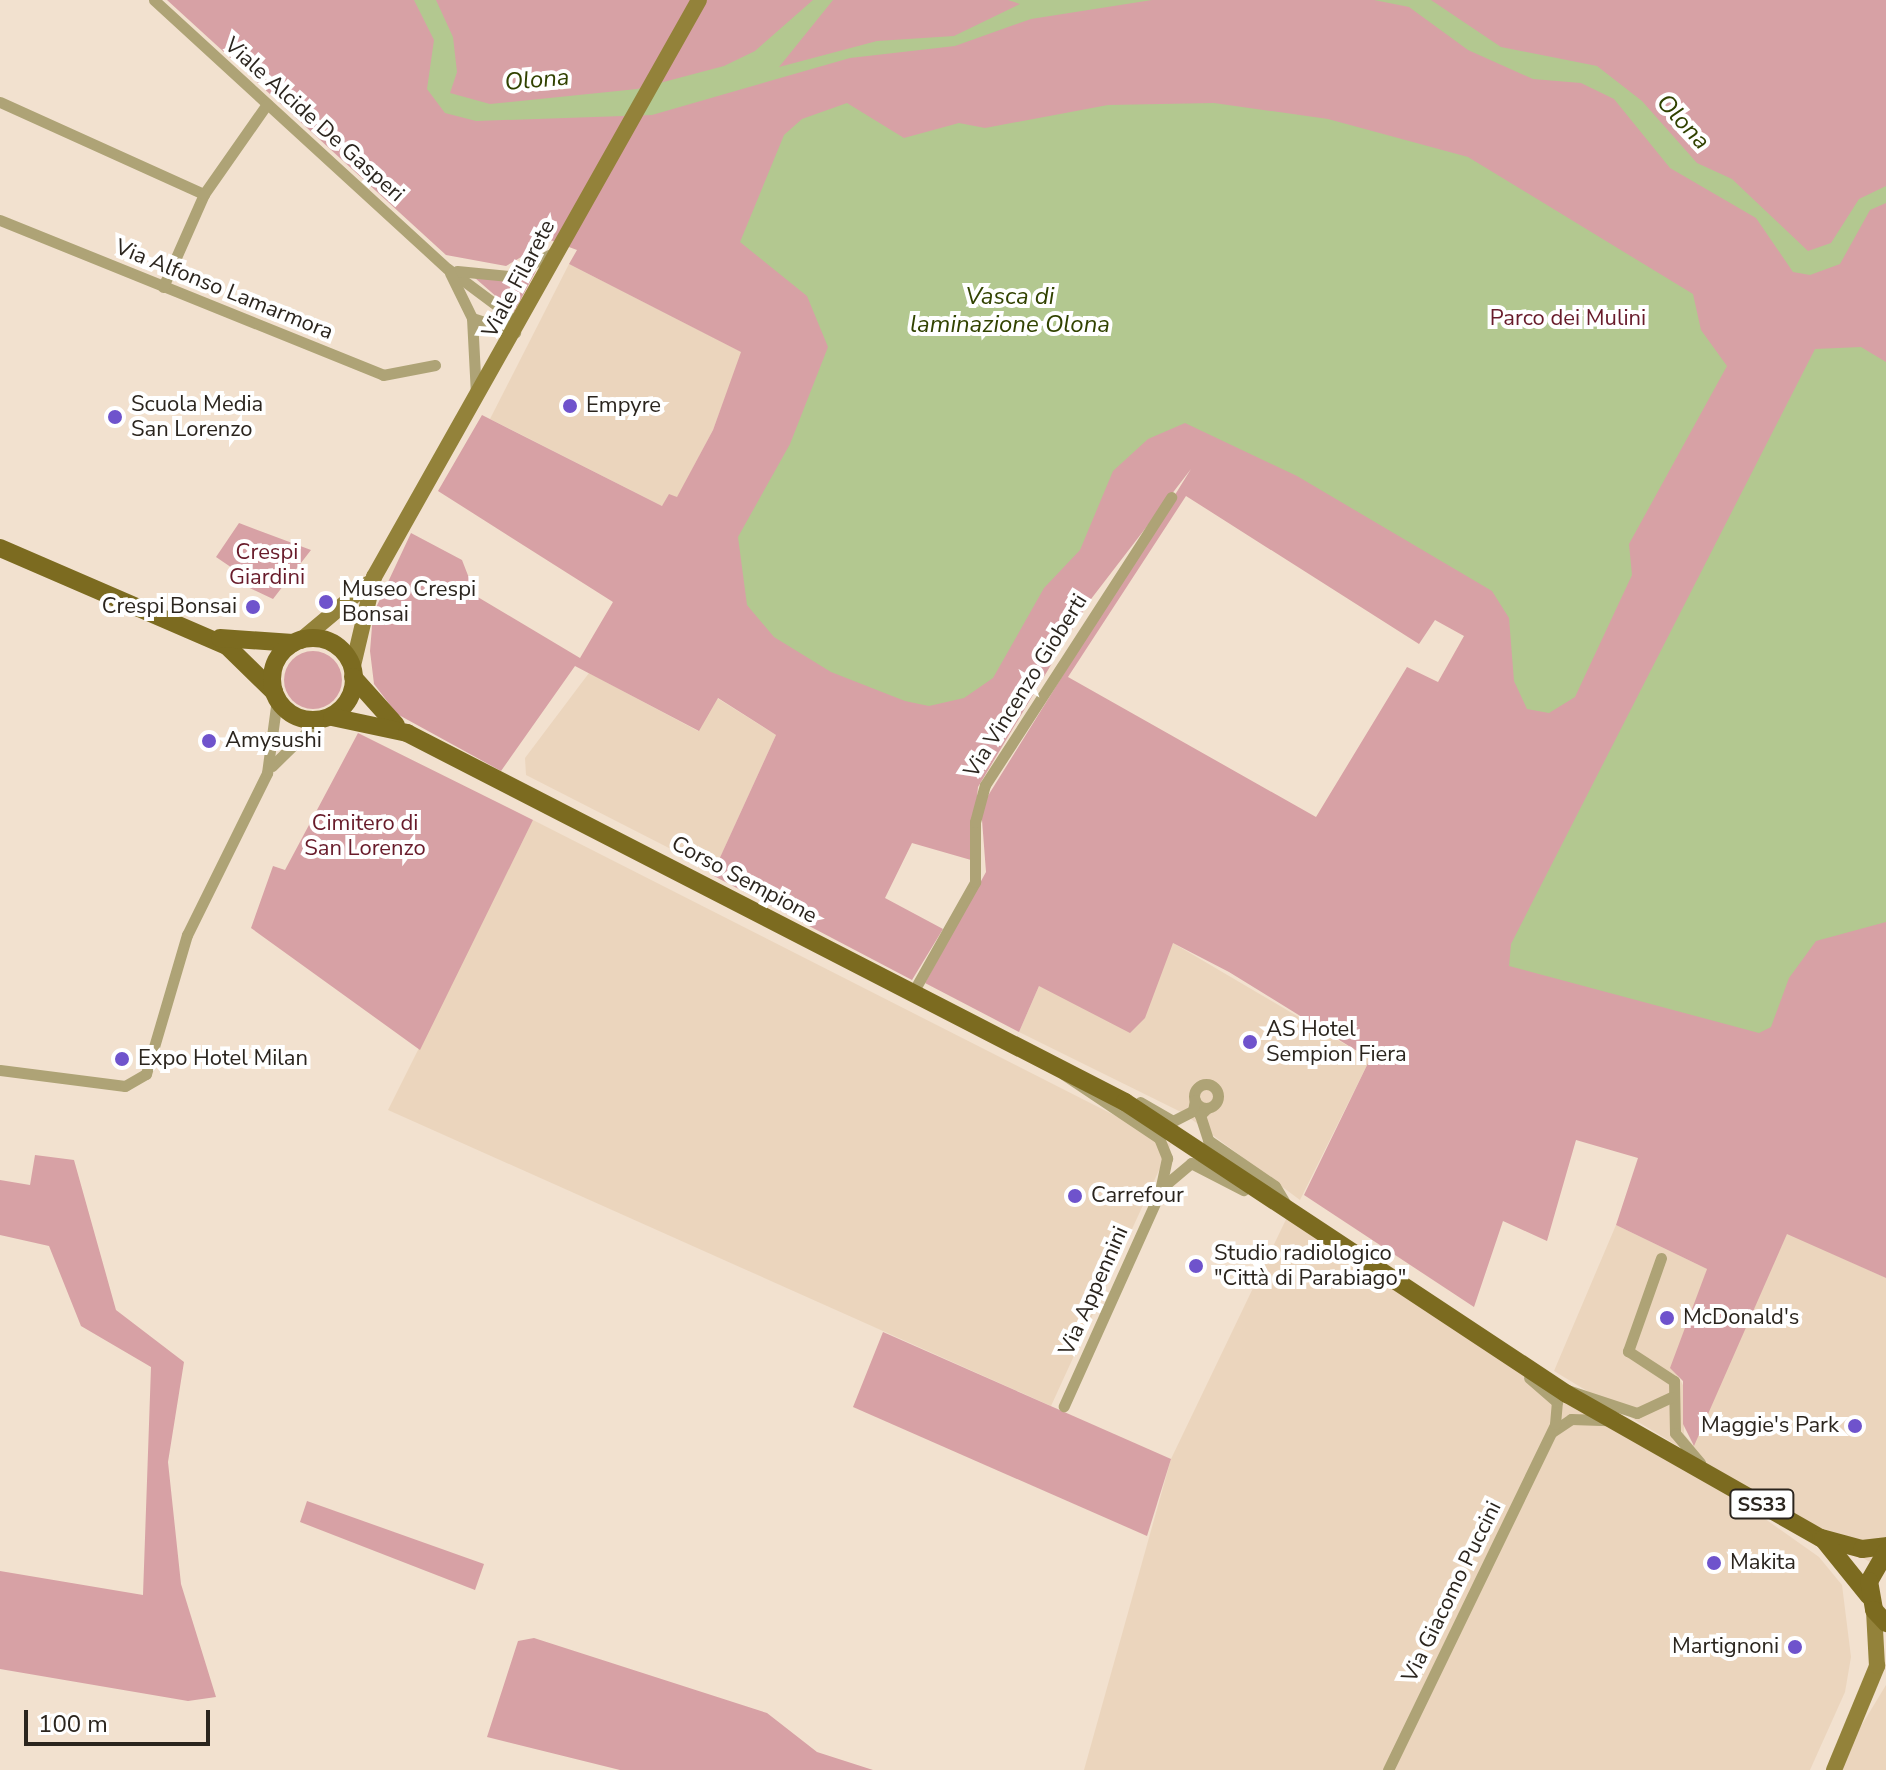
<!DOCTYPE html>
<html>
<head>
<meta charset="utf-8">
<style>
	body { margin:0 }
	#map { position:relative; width:1886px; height:1770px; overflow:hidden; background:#f2e1cf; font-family:"Nunito Sans",sans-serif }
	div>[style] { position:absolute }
	.built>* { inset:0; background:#ebd5bd }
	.green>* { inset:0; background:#d7a1a5 }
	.round { border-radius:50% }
	.water>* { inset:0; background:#b3c890 }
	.street>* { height:11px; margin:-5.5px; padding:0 5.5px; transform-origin:5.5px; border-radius:5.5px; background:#aea376 }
	.street>.ring { margin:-5.5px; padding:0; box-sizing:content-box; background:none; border:11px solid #aea376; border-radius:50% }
	.secondary>* { height:16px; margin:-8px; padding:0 8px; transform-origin:8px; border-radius:8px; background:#93823a }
	.primary>* { height:18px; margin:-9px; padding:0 9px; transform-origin:9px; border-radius:9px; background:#7c6b20 }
	.primary>.ring { margin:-9px; padding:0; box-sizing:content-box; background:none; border:18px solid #7c6b20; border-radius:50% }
	.dots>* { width:22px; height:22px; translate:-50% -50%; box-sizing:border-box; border:4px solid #fff; border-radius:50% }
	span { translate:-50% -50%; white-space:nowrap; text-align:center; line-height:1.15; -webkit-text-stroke:8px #fff; paint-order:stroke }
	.shield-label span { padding:2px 6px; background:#fff; border:2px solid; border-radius:6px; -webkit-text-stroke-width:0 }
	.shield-label { font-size:20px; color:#2b251e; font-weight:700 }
	.street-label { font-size:22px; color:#2b251e }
	.park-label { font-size:22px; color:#681b2a }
	.poi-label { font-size:22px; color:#2b251e }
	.left { translate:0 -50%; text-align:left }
	.right { translate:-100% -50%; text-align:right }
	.water-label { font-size:24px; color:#314200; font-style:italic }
	.scale { position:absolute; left:24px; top:1710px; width:186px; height:36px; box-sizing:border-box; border:4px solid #2b251e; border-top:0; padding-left:10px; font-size:24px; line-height:28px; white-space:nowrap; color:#2b251e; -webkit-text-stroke:6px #fff; paint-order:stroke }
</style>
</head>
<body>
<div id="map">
	<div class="built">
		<div style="clip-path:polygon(569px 264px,742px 352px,713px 430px,677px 498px,662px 506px,490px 419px)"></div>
		<div style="clip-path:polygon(589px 673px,698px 731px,717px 698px,776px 735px,714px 871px,526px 775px,525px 758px)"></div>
		<div style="clip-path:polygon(533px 820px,1171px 1144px,1051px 1406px,388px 1110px)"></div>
		<div style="clip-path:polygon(1173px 943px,1370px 1059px,1300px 1200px,1183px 1113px,1019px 1032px,1039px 986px)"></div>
		<div style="clip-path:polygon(1290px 1211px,1686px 1463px,1819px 1557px,1842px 1585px,1851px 1657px,1845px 1692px,1810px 1770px,1084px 1770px,1171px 1459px)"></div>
		<div style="clip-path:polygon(1616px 1225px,1707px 1269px,1676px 1372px,1684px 1387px,1684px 1434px,1693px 1445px,1787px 1233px,1886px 1278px,1886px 1550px,1873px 1564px,1554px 1371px)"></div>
		<div style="clip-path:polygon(1886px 1685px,1886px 1770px,1837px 1770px,1843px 1756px)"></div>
	</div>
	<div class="green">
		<div style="clip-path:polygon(evenodd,167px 0,1886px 0,1886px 1278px,1787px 1234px,1694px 1446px,1683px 1424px,1683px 1381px,1670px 1368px,1707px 1269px,1616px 1225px,1638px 1158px,1576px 1140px,1547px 1241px,1503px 1221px,1474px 1307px,1304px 1195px,1370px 1059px,1229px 972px,1173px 943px,1145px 1018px,1130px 1033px,1039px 986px,1019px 1032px,925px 983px,986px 872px,981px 807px,1191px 469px,1088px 603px,978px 787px,971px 860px,912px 843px,885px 898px,943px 929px,912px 980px,712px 875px,776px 735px,718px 698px,699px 731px,575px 666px,501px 771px,397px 714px,374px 684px,370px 651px,373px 614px,411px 533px,462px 560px,476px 596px,580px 658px,613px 602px,438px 491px,482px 415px,662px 506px,669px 494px,677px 497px,713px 430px,741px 352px,569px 264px,577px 250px,550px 240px,506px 266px,446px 255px,167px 0,1186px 496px,1419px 644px,1435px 620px,1464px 636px,1438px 682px,1407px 667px,1316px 817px,1068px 677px,1186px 496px)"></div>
		<div style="clip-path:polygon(536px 271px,514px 312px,475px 278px,520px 276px)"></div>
		<div style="clip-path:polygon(239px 523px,311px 550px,273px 599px,237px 582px,241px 574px,216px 557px)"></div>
		<div class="round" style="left:284px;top:651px;width:58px;height:58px"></div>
		<div style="clip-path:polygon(358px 733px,533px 820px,420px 1050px,251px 928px,273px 866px,285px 870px)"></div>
		<div style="clip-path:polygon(35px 1155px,74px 1160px,116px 1310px,184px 1362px,168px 1462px,181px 1584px,216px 1697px,188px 1701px,0 1669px,0 1571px,143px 1595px,151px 1367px,81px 1326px,49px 1246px,0 1235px,0 1180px,30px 1185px)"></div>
		<div style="clip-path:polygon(883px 1332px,1171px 1459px,1147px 1536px,853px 1407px)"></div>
		<div style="clip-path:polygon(307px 1501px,484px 1564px,475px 1590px,300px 1522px)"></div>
		<div style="clip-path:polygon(534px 1638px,767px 1713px,817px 1752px,873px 1770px,620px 1770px,487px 1737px,518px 1641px)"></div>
	</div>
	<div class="water">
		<div style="clip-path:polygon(414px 0,436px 0,453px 37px,457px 72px,450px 93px,490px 104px,637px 89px,724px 66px,755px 51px,813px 0,833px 0,779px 67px,877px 41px,954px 36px,1020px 4px,1008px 0,1152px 0,1031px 19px,955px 46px,850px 58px,652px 115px,476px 121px,445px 113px,427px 89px,434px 40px)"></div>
		<div style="clip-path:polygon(1374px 0,1431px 0,1501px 47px,1597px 66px,1642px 101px,1697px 163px,1732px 179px,1808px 251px,1831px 243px,1859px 199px,1886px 186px,1886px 203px,1870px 210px,1840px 264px,1810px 275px,1793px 272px,1756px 218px,1670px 168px,1614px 99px,1581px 83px,1533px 79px,1468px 50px,1409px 7px)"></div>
		<div style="clip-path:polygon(847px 103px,904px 138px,959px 123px,985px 128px,1108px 105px,1214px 103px,1328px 119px,1468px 157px,1693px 294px,1701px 330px,1727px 366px,1629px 544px,1632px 575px,1575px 697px,1549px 713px,1527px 709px,1514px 681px,1509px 618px,1492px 591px,1297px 476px,1185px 423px,1148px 439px,1113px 471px,1080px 550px,1044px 588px,993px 678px,964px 698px,929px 706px,905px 701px,831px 672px,774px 637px,747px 605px,738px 537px,790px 444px,828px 347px,807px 296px,740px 242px,784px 135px,802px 119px)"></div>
		<div style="clip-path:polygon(1861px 347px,1886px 362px,1886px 922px,1816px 941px,1789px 978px,1771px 1027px,1759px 1033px,1509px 966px,1511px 944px,1815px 349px)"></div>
	</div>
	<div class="street">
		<div style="left:154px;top:0;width:398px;rotate:42.5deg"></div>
		<div style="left:448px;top:269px;width:74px;rotate:36.7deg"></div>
		<div style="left:507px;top:313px;width:21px;rotate:67deg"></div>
		<div style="left:515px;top:332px;width:45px;rotate:-162deg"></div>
		<div style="left:0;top:102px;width:224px;rotate:24.3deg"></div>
		<div style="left:0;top:220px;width:413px;rotate:22deg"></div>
		<div style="left:383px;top:375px;width:53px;rotate:-10.9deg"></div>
		<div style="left:457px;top:271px;width:52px;rotate:5.5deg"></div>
		<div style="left:509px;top:276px;width:50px;rotate:-27.6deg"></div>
		<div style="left:450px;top:273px;width:50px;rotate:63.9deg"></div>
		<div style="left:472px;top:318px;width:77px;rotate:87deg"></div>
		<div style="left:163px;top:287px;width:102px;rotate:-66.2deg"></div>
		<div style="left:204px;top:194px;width:110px;rotate:-55deg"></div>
		<div style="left:272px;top:766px;width:66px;rotate:-44.4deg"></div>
		<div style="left:912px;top:994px;width:129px;rotate:-60.6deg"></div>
		<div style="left:975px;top:882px;width:60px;rotate:-90deg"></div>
		<div style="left:975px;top:822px;width:38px;rotate:-75deg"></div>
		<div style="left:985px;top:785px;width:343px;rotate:-57.1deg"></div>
		<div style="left:0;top:1070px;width:126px;rotate:7.3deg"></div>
		<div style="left:125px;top:1086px;width:24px;rotate:-30deg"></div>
		<div style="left:146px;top:1074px;width:145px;rotate:-73.6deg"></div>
		<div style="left:187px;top:935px;width:181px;rotate:-63.7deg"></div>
		<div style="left:267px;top:773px;width:75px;rotate:-82.3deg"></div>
		<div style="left:1063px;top:1074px;width:115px;rotate:33.7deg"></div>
		<div style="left:1159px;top:1138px;width:22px;rotate:68deg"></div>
		<div style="left:1167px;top:1158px;width:35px;rotate:102deg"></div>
		<div style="left:1160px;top:1192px;width:235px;rotate:114.2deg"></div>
		<div class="ring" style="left:1194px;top:1084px;width:13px;height:13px"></div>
		<div style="left:1140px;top:1102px;width:38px;rotate:30deg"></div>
		<div style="left:1173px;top:1121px;width:22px;rotate:-27deg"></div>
		<div style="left:1193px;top:1111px;width:11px;rotate:-80deg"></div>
		<div style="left:1207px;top:1108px;width:10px;rotate:135deg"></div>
		<div style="left:1200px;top:1115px;width:26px;rotate:72deg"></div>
		<div style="left:1208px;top:1140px;width:81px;rotate:34.5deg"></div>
		<div style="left:1275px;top:1186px;width:21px;rotate:59deg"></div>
		<div style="left:1165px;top:1185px;width:34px;rotate:-40deg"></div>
		<div style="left:1191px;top:1163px;width:59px;rotate:27.4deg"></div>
		<div style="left:1661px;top:1258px;width:99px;rotate:109.5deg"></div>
		<div style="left:1628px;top:1351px;width:55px;rotate:33.1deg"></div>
		<div style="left:1674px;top:1381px;width:52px;rotate:88.9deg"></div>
		<div style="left:1675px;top:1433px;width:39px;rotate:50deg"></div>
		<div style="left:1558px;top:1387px;width:83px;rotate:18.2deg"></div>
		<div style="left:1637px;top:1413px;width:38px;rotate:-25deg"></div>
		<div style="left:1552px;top:1432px;width:23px;rotate:-34deg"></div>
		<div style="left:1571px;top:1419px;width:38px;rotate:2deg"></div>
		<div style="left:1388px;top:1770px;width:384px;rotate:-64.2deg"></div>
		<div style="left:1555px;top:1424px;width:22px;rotate:-85deg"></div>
		<div style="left:1557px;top:1402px;width:37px;rotate:-139deg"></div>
	</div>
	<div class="secondary">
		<div style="left:300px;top:641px;width:89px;rotate:-40deg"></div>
		<div style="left:352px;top:670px;width:96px;rotate:-76.7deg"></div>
		<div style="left:374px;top:577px;width:662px;rotate:-60.61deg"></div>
		<div style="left:1834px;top:1770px;width:113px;rotate:-67.5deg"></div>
		<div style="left:1877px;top:1666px;width:56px;rotate:-93.1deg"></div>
	</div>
	<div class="primary">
		<div style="left:0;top:548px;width:247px;rotate:23.4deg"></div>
		<div style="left:227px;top:646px;width:66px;rotate:44.4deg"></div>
		<div style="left:220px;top:638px;width:73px;rotate:3.9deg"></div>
		<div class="ring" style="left:272px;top:638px;width:64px;height:64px"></div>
		<div style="left:353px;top:677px;width:64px;rotate:48.1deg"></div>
		<div style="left:332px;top:717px;width:77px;rotate:12deg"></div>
		<div style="left:407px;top:733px;width:807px;rotate:27.2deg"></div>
		<div style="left:1125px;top:1102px;width:530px;rotate:33.45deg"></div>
		<div style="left:1567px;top:1394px;width:292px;rotate:29.6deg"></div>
		<div style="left:1821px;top:1538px;width:42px;rotate:15deg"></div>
		<div style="left:1862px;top:1549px;width:24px;rotate:-7deg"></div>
		<div style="left:1823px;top:1539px;width:73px;rotate:51.1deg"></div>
		<div style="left:1886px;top:1552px;width:34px;rotate:120deg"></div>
		<div style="left:1869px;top:1581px;width:29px;rotate:80deg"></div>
		<div style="left:1874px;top:1610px;width:18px;rotate:47deg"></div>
	</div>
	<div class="dots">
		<div style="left:570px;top:406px;background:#6f53cc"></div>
		<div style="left:115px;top:417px;background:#6f53cc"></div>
		<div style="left:326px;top:602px;background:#6f53cc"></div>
		<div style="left:253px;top:607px;background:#6f53cc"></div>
		<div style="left:209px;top:741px;background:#6f53cc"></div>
		<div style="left:1250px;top:1042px;background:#6f53cc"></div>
		<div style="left:122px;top:1059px;background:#6f53cc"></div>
		<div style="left:1075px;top:1196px;background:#6f53cc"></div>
		<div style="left:1196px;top:1266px;background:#6f53cc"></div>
		<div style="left:1667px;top:1318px;background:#6f53cc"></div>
		<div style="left:1855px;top:1426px;background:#6f53cc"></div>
		<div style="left:1714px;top:1563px;background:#6f53cc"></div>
		<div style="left:1795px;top:1647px;background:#6f53cc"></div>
	</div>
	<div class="shield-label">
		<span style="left:1762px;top:1504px">SS33</span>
	</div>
	<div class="street-label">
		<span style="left:314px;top:120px;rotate:42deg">Viale Alcide De Gasperi</span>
		<span style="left:519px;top:279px;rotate:-62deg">Viale Filarete</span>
		<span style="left:224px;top:290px;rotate:22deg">Via Alfonso Lamarmora</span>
		<span style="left:1026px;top:686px;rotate:-58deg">Via Vincenzo Gioberti</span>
		<span style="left:744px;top:880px;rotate:28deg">Corso Sempione</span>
		<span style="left:1094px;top:1291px;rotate:-66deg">Via Appennini</span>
		<span style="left:1452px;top:1592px;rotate:-64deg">Via Giacomo Puccini</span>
	</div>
	<div class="park-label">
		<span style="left:1568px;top:319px">Parco dei Mulini</span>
		<span style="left:267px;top:565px">Crespi<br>Giardini</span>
		<span style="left:365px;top:836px">Cimitero di<br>San Lorenzo</span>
	</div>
	<div class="poi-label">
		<span class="left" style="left:131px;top:417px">Scuola Media<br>San Lorenzo</span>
		<span class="left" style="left:586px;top:406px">Empyre</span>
		<span class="left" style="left:342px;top:602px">Museo Crespi<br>Bonsai</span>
		<span class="right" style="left:237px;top:607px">Crespi Bonsai</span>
		<span class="left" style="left:225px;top:741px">Amysushi</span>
		<span class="left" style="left:1266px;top:1042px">AS Hotel<br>Sempion Fiera</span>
		<span class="left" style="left:138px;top:1059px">Expo Hotel Milan</span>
		<span class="left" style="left:1091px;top:1196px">Carrefour</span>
		<span class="left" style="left:1214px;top:1266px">Studio radiologico<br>"Città di Parabiago"</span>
		<span class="left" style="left:1683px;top:1318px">McDonald's</span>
		<span class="right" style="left:1839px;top:1426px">Maggie's Park</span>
		<span class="left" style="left:1730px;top:1563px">Makita</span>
		<span class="right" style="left:1779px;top:1647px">Martignoni</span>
	</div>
	<div class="water-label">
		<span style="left:537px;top:80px;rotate:-5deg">Olona</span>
		<span style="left:1683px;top:122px;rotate:47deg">Olona</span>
		<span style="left:1010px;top:311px">Vasca di<br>laminazione Olona</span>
	</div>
	<div class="scale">100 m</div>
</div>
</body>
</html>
